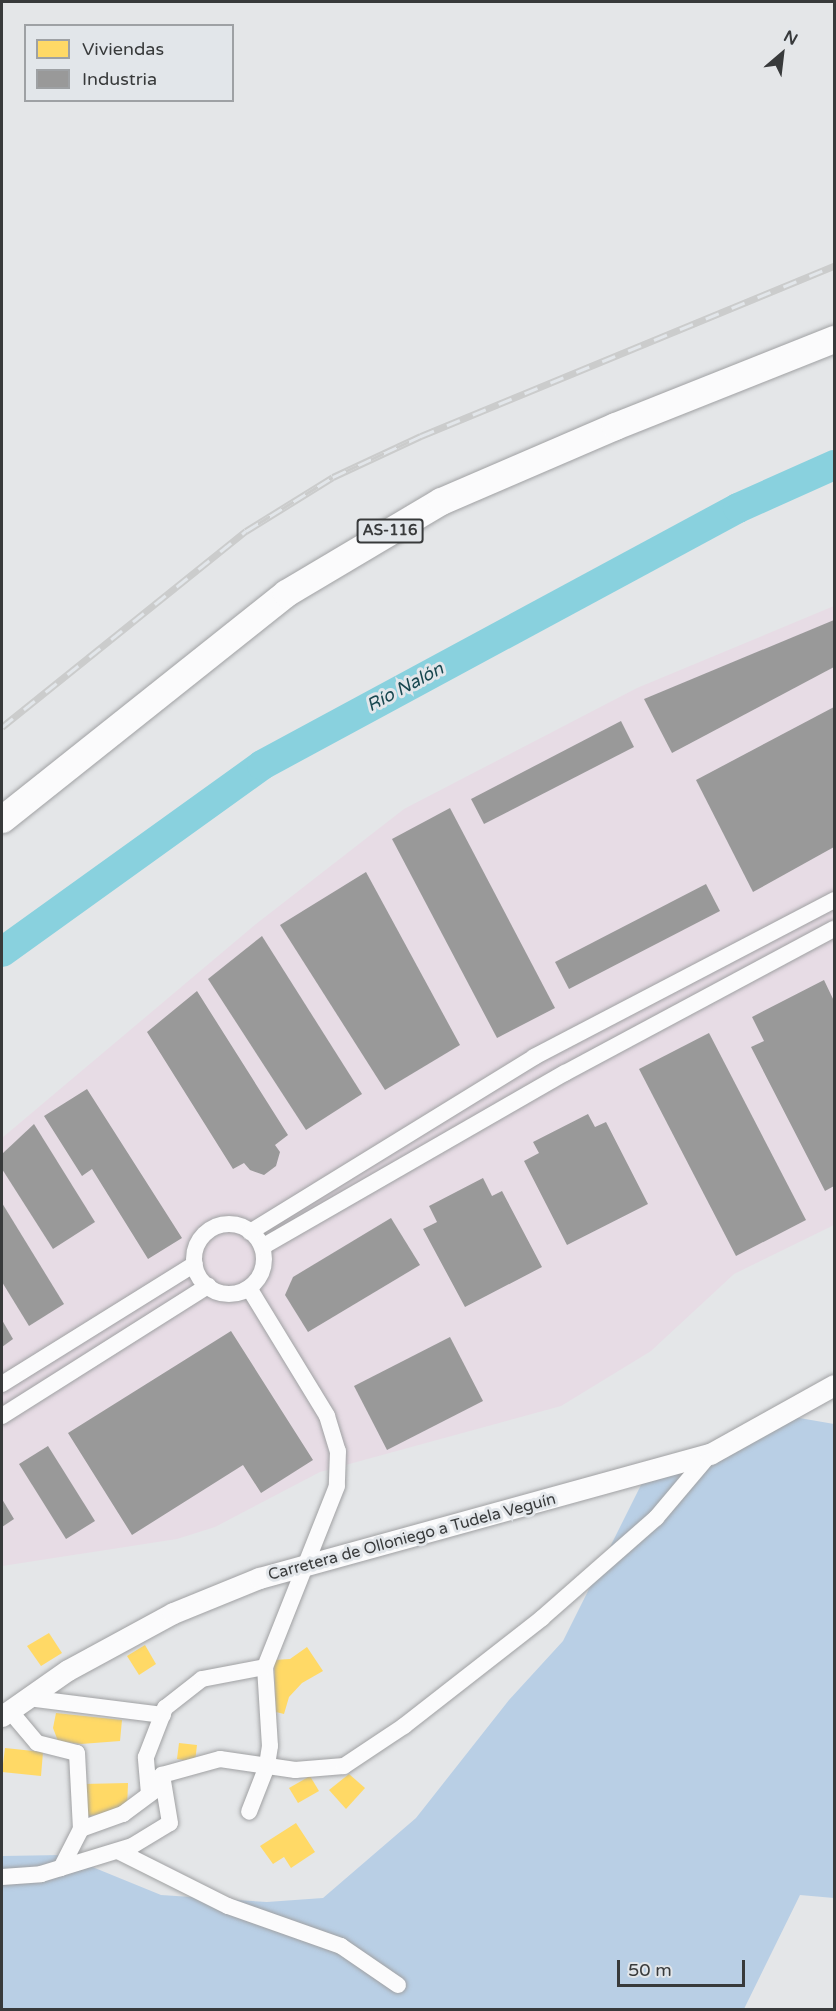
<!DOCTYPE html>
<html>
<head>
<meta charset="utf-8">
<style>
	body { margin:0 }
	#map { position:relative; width:836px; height:2011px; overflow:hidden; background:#e4e6e8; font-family:"Varela Round",sans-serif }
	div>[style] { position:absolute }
	.industrial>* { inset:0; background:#e7dce5 }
	.green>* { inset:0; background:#b9cfe5 }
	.homes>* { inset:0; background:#ffd966 }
	.industry>* { inset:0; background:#999 }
	.river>* { height:30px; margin:-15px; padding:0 15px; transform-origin:15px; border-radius:15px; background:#89d1de }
	.roads { filter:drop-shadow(0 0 2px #a0a1a3) drop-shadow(0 0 2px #a0a1a3) }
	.minor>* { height:16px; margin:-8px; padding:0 8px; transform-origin:8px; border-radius:8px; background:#fbfbfc }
	.minor>.ring { margin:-8px; padding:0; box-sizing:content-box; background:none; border:16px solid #fbfbfc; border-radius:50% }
	.tertiary>* { height:21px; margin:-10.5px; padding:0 10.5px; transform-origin:10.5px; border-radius:10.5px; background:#fbfbfc }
	.primary>* { height:27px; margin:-13.5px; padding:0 13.5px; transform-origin:13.5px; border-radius:13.5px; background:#fbfbfc }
	.rail>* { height:7px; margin-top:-3.5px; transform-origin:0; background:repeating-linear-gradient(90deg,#e2e6ea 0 14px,#cbcccc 0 28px); box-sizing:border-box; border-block:2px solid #cbcccc }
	span { translate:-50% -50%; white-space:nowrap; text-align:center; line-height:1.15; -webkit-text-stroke:6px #e2e6ea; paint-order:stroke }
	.shield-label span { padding:2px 4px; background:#e2e6ea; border:2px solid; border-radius:4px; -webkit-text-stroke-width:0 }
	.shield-label { font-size:15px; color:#383a3b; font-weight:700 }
	.street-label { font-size:16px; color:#383a3b }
	.water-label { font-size:18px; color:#194850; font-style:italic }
	.frame { position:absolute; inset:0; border:3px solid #383a3b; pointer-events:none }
	.legend { position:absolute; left:24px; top:24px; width:210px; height:78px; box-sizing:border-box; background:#e2e6ea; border:2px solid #9ea1a4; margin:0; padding:8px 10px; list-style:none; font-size:18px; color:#383a3b }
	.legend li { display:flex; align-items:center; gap:12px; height:30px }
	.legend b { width:30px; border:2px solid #9ea1a4 }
	.north { position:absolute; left:752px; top:24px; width:60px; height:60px; -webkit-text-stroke:4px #e2e6ea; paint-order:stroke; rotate:28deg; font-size:16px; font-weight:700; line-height:24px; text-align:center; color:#383a3b }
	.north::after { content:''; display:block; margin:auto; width:21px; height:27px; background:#383a3b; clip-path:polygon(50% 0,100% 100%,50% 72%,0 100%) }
	.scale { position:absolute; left:617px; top:1960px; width:128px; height:27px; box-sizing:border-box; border:3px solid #383a3b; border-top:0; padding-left:8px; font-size:18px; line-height:21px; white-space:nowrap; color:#383a3b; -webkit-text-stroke:4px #e2e6ea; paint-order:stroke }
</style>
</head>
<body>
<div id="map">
	<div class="industrial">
		<div style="clip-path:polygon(834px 606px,834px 1225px,734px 1274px,651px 1351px,561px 1406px,320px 1472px,215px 1527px,177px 1539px,2px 1566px,2px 1138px,256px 924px,404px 809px,637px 688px)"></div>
	</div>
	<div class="green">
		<div style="clip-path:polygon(788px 1416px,834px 1424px,834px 1898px,800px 1895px,744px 2009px,2px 2009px,2px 1856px,63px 1855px,161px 1895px,267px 1902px,323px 1898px,416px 1818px,509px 1700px,563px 1641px,652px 1463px)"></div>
	</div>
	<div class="homes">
		<div style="clip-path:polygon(49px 1633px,62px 1653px,41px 1666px,27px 1646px)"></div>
		<div style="clip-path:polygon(145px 1645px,156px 1664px,139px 1675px,127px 1656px)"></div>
		<div style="clip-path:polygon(307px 1647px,323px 1671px,302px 1683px,289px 1697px,284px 1714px,276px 1712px,274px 1660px,290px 1659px)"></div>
		<div style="clip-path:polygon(56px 1713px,122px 1720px,120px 1741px,81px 1744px,58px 1741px,53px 1728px)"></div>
		<div style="clip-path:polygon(179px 1743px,197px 1745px,195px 1762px,177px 1759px)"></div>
		<div style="clip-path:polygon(5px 1748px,43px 1752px,41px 1776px,2px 1772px)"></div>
		<div style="clip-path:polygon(349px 1774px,365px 1788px,346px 1809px,329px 1790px)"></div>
		<div style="clip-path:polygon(310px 1776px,319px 1791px,298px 1803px,289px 1788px)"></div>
		<div style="clip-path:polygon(128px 1783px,127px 1809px,84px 1817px,83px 1784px)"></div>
		<div style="clip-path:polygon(296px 1823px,315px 1852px,291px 1868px,284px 1857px,273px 1864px,260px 1846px)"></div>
	</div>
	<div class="industry">
		<div style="clip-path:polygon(834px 620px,834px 667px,672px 753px,644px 699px)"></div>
		<div style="clip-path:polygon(834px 707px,834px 847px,753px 892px,696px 780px)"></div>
		<div style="clip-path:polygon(621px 721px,634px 747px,484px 824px,471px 799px)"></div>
		<div style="clip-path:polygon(450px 808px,555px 1008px,497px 1038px,392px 839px)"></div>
		<div style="clip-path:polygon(366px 872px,460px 1045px,385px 1090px,280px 925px)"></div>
		<div style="clip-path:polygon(706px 884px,720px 911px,569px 989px,555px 962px)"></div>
		<div style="clip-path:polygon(262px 936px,362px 1094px,306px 1130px,208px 979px)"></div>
		<div style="clip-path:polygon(824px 980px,834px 1001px,834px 1186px,825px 1191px,751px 1047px,764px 1041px,752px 1017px)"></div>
		<div style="clip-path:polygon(197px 991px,288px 1135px,275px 1145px,280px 1152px,276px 1166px,264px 1175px,250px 1170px,244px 1163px,233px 1169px,147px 1032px)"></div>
		<div style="clip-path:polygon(709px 1033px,806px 1220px,736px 1256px,639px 1069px)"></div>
		<div style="clip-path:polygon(87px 1089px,182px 1238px,148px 1259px,92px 1169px,82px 1176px,44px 1116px)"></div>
		<div style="clip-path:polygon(588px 1114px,595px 1127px,606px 1122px,648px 1204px,567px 1245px,524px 1161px,539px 1153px,533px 1142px)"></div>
		<div style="clip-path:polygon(34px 1124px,95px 1222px,53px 1249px,2px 1169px,2px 1154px)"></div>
		<div style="clip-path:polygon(483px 1178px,492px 1196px,502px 1191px,542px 1267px,465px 1307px,423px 1229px,437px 1222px,429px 1206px)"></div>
		<div style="clip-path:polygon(2px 1203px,64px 1304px,29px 1326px,2px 1282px)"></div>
		<div style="clip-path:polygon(391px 1218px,420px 1265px,308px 1332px,285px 1295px,293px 1277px)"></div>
		<div style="clip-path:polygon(2px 1320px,13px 1339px,2px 1347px)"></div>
		<div style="clip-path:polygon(231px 1331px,313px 1460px,261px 1493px,243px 1465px,132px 1535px,68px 1433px)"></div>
		<div style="clip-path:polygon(450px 1337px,483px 1401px,387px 1450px,354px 1386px)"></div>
		<div style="clip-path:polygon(48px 1446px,95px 1521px,66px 1539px,19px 1464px)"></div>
		<div style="clip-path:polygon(2px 1499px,14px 1519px,2px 1527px)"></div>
	</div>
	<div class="river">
		<div style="left:2px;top:952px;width:320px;rotate:-35.7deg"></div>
		<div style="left:262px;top:765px;width:541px;rotate:-28.37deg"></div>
		<div style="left:738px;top:508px;width:105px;rotate:-24.1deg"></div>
	</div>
	<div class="roads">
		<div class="minor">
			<div class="ring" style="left:194px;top:1224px;width:54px;height:54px"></div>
			<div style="left:250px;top:1232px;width:334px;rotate:-31.6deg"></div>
			<div style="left:534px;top:1057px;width:339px;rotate:-27.6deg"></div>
			<div style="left:262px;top:1247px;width:349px;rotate:-29.9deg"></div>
			<div style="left:565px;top:1073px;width:305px;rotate:-28.2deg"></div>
			<div style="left:249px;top:1288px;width:150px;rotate:58.6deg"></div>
			<div style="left:327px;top:1416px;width:37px;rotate:73deg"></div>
			<div style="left:338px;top:1451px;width:35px;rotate:92deg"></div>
			<div style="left:337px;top:1486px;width:195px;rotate:111.7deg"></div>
			<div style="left:265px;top:1667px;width:79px;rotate:86.4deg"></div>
			<div style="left:270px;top:1746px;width:20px;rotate:99deg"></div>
			<div style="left:267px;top:1766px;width:49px;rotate:111.4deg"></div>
			<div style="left:2px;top:1384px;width:227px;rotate:-31.9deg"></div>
			<div style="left:2px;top:1416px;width:244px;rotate:-32.3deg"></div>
			<div style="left:28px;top:1698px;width:136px;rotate:7.2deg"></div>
			<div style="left:10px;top:1711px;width:42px;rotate:49.8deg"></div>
			<div style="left:37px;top:1743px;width:41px;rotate:14deg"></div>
			<div style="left:77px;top:1753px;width:76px;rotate:87deg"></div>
			<div style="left:81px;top:1829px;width:44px;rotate:117.1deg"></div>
			<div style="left:149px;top:1794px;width:37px;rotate:-95deg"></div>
			<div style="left:146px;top:1757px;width:53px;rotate:-68.8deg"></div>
			<div style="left:165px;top:1708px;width:47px;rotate:-38.1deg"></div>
			<div style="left:202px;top:1679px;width:64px;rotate:-10.8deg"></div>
			<div style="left:81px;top:1829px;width:45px;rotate:-19.7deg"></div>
			<div style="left:123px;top:1814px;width:44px;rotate:-36.6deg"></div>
			<div style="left:118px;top:1851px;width:123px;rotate:26.6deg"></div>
			<div style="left:228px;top:1906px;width:120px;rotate:19.5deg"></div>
			<div style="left:341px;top:1946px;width:69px;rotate:34.4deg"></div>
			<div style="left:2px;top:1877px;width:39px;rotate:-4deg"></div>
			<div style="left:41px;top:1874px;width:95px;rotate:-17.1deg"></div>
			<div style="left:132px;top:1846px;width:44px;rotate:-31.2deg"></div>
			<div style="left:170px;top:1823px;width:49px;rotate:-99.5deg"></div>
			<div style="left:162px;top:1775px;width:60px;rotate:-15.4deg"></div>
			<div style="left:220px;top:1759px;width:76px;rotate:8.3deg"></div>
			<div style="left:295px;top:1770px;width:49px;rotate:-4.7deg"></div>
			<div style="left:344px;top:1766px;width:72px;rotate:-33.7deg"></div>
			<div style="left:404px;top:1726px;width:175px;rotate:-38deg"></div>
			<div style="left:542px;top:1618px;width:152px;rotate:-41.3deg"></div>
			<div style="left:656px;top:1518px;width:84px;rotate:-49.8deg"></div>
		</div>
		<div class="tertiary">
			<div style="left:2px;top:1716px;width:80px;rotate:-34.9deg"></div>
			<div style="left:68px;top:1670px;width:119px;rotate:-28.5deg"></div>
			<div style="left:173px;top:1613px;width:93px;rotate:-22.1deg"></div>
			<div style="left:259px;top:1578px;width:468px;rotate:-15.4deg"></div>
			<div style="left:710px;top:1454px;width:142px;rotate:-29.1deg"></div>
		</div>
		<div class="primary">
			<div style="left:2px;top:819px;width:363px;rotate:-38.5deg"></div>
			<div style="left:286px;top:593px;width:180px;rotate:-30.7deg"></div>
			<div style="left:441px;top:501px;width:189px;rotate:-23.3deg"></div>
			<div style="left:615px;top:426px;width:236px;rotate:-21.7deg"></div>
		</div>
	</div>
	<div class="rail">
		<div style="left:2px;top:727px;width:313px;rotate:-38.8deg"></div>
		<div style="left:246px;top:531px;width:102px;rotate:-31.8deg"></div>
		<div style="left:333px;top:477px;width:97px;rotate:-25deg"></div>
		<div style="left:421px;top:436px;width:447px;rotate:-22.4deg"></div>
	</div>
	<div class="shield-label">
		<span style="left:390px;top:531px">AS-116</span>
	</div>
	<div class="street-label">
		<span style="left:412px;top:1537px;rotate:-15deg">Carretera de Olloniego a Tudela Veguín</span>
	</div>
	<div class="water-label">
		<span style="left:405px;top:687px;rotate:-28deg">Río Nalón</span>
	</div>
	<div class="frame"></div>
	<ul class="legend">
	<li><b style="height:16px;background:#ffd966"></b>Viviendas</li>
	<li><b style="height:16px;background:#999"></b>Industria</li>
	</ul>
	<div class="north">N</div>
	<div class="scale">50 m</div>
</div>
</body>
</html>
